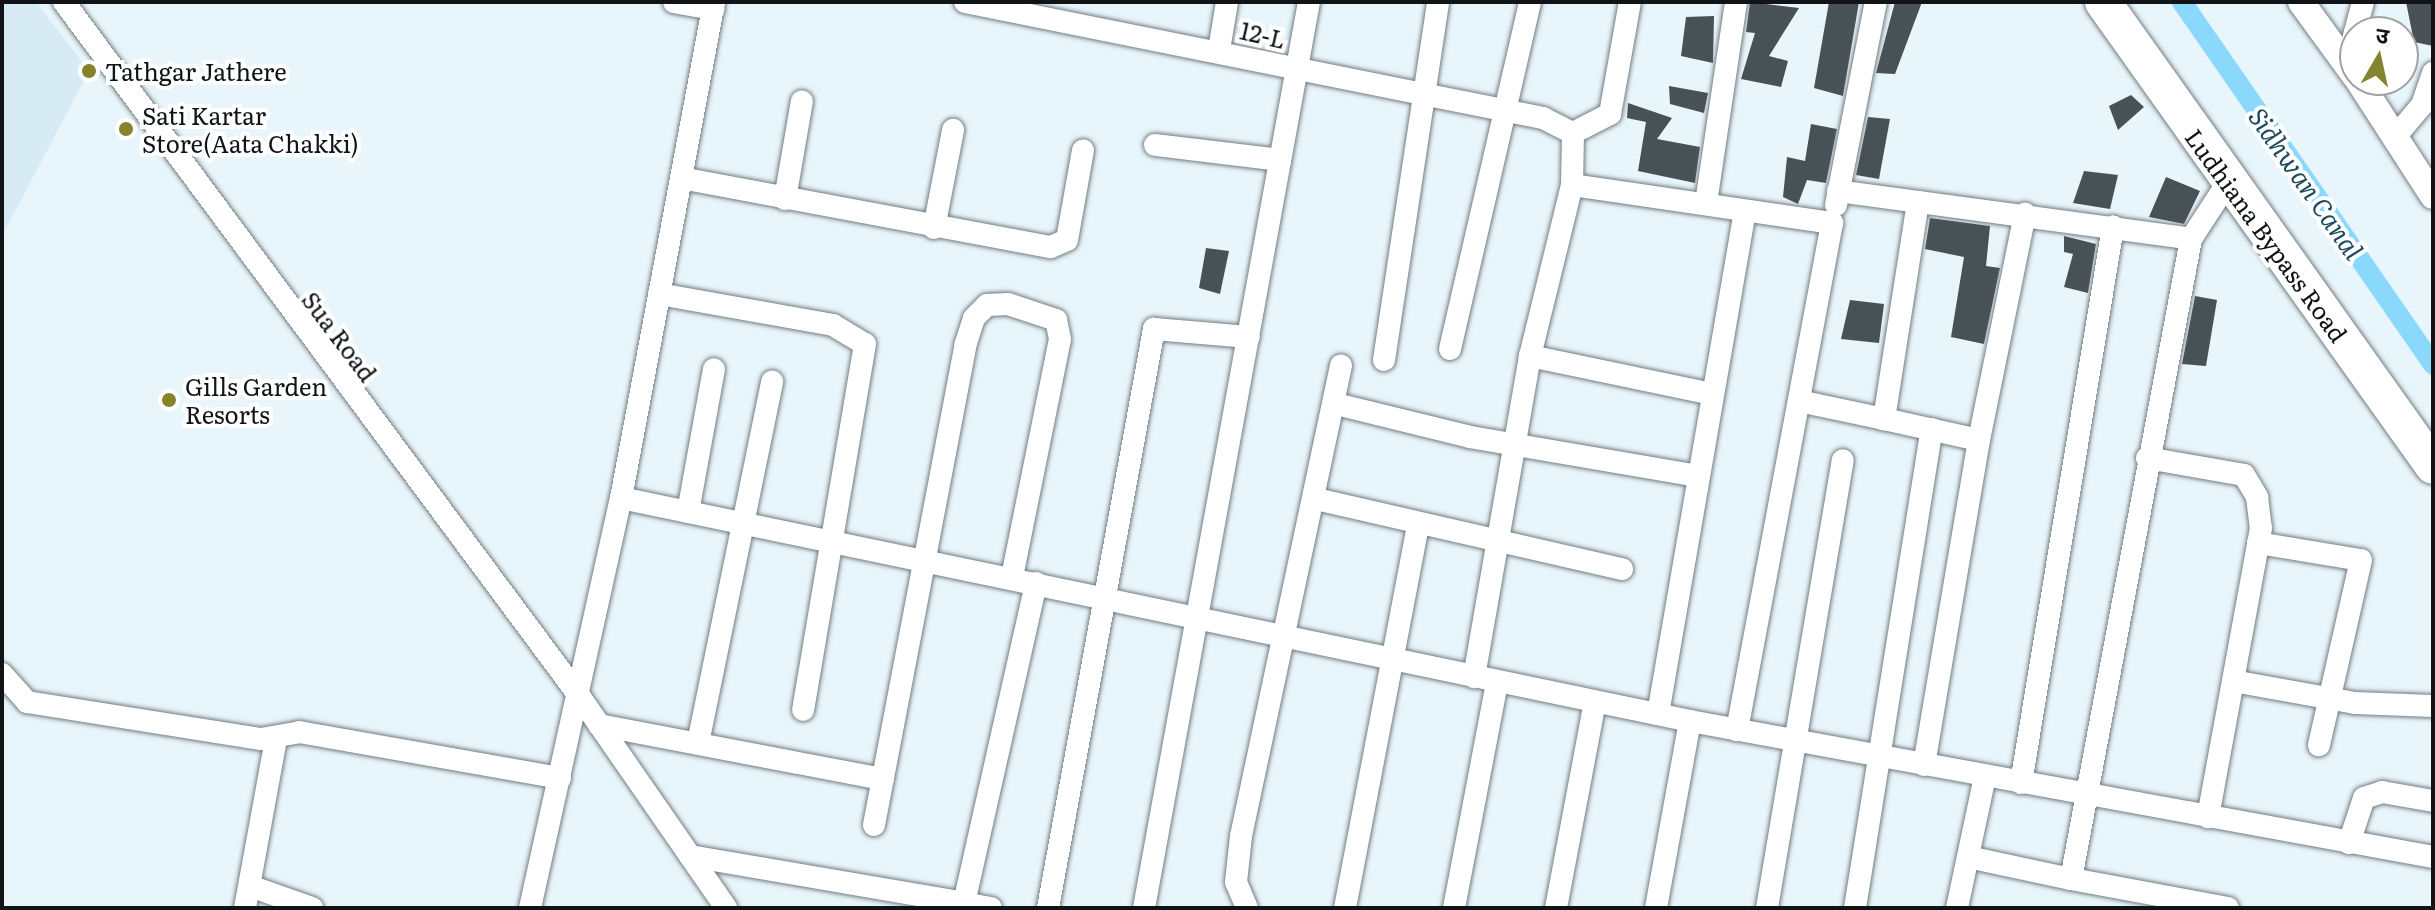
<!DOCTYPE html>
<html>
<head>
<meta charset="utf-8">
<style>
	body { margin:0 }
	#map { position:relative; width:2435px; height:910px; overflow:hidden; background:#e8f5fa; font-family:Literata,"Noto Sans Devanagari",serif }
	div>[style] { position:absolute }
	.built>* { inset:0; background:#d7ebf5 }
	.canal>* { height:20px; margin:-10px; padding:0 10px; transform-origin:10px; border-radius:10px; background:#8ad9fc }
	.building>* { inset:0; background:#475156 }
	.roads { filter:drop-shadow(0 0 2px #727d82) drop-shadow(0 0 2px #727d82) }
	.minor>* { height:22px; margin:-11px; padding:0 11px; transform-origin:11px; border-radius:11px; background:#fff }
	.tertiary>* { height:26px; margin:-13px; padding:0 13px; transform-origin:13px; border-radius:13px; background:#fff }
	.trunk>* { height:36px; margin:-18px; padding:0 18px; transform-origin:18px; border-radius:18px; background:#fff }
	.dots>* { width:22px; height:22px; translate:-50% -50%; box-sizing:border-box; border:4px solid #fff; border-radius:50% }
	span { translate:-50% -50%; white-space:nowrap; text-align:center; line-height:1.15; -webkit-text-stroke:8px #fff; paint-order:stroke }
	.street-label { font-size:24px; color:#101416 }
	.poi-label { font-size:24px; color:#101416 }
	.left { translate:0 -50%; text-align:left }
	.water-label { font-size:26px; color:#1e4b5e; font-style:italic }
	.frame { position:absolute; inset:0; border:4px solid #101416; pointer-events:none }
	.north { position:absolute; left:2339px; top:16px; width:80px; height:80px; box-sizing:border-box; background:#fff; border:2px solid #9fa1a2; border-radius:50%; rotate:9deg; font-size:22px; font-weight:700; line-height:32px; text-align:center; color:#101416 }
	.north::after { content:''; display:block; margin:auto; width:28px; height:36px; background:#85832c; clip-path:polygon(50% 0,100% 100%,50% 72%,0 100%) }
</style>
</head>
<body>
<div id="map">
	<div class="built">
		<div style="clip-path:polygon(2px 2px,36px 2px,89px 71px,2px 236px)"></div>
	</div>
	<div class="canal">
		<div style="left:2182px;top:2px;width:441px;rotate:55.3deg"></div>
	</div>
	<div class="building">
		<div style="clip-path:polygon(1750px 2px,1799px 8px,1769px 56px,1788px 61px,1781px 87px,1741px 79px,1755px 33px,1746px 32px)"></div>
		<div style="clip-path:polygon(1829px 2px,1859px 2px,1843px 96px,1814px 88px)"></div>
		<div style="clip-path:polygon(1895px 2px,1922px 2px,1895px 74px,1876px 73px)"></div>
		<div style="clip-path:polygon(2406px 2px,2433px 3px,2433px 46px,2414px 42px)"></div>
		<div style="clip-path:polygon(1714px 16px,1713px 63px,1681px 56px,1686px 17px)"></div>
		<div style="clip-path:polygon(1669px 86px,1708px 93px,1704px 113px,1670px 104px)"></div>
		<div style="clip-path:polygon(2131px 95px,2144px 107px,2118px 130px,2109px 106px)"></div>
		<div style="clip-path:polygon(1628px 103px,1672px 118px,1657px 139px,1700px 147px,1695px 183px,1638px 171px,1646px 122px,1627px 118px)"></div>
		<div style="clip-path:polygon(1868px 117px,1890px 119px,1879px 179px,1856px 175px)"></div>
		<div style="clip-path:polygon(1811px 124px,1837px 129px,1826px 183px,1807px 180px,1798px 204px,1783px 197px,1787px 157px,1805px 161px)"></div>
		<div style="clip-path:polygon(2084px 171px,2118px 175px,2110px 209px,2073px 203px)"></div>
		<div style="clip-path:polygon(2166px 177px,2200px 191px,2184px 224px,2149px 217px)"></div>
		<div style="clip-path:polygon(1930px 218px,1990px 226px,1986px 266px,2000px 268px,1984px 344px,1951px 337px,1964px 257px,1925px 249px)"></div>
		<div style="clip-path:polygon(2064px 236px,2096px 244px,2088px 293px,2064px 287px,2073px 254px,2064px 252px)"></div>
		<div style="clip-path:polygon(1206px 248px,1229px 251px,1220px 294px,1199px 288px)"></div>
		<div style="clip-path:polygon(2195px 296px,2217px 300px,2206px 366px,2182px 364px)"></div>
		<div style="clip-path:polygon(1850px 300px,1884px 304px,1879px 343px,1841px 339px)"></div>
	</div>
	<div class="roads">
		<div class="minor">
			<div style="left:64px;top:2px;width:866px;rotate:53.41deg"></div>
			<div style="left:580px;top:697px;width:257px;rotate:55.3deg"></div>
			<div style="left:674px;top:2px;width:40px;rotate:10deg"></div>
			<div style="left:965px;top:2px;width:590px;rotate:11.35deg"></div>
			<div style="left:1543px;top:118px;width:34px;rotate:27deg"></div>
			<div style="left:1573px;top:133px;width:52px;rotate:91.1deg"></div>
			<div style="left:2355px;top:32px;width:31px;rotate:-75deg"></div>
			<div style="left:1219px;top:50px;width:49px;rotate:-80.5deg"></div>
			<div style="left:2347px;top:64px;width:32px;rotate:-76deg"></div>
			<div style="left:1573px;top:133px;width:42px;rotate:-27.2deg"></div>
			<div style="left:1610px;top:114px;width:114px;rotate:-79.9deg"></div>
			<div style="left:2395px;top:137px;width:42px;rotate:-49.8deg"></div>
			<div style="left:2422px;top:105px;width:34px;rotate:-71deg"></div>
			<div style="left:1155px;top:145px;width:126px;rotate:6.8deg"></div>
			<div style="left:681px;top:178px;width:376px;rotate:10.6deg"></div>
			<div style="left:1051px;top:247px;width:17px;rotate:-24deg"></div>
			<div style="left:1067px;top:240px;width:91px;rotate:-79.9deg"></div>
			<div style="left:1838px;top:191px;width:356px;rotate:7.7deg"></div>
			<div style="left:785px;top:199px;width:99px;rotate:-80.2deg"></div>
			<div style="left:1918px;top:202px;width:220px;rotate:98.9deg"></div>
			<div style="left:1884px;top:419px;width:97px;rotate:12.5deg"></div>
			<div style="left:1979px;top:440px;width:231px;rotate:-78.5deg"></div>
			<div style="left:1706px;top:203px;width:203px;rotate:-81.5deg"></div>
			<div style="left:1836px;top:205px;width:207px;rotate:-78.9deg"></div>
			<div style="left:934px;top:228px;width:100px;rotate:-79deg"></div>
			<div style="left:659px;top:294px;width:177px;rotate:10.1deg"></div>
			<div style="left:833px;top:325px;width:37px;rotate:31deg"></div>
			<div style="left:865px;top:344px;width:371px;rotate:99.6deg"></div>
			<div style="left:1450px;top:349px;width:356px;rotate:-77deg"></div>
			<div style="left:1530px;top:356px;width:186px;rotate:11.8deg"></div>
			<div style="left:1384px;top:360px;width:362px;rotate:-81.4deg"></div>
			<div style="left:1799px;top:401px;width:87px;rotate:12deg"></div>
			<div style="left:1336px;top:404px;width:138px;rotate:13.8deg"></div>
			<div style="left:1470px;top:437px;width:230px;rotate:9.7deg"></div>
			<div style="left:2147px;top:458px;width:98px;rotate:9.9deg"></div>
			<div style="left:2244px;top:475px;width:26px;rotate:59deg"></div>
			<div style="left:2257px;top:497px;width:31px;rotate:83deg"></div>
			<div style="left:2261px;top:528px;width:294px;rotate:100.4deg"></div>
			<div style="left:621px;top:498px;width:1092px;rotate:11.78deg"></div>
			<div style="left:1690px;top:721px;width:755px;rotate:10.37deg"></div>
			<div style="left:1316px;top:499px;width:314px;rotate:12.9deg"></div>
			<div style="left:688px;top:512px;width:145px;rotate:-79.7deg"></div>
			<div style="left:2258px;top:543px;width:104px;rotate:9.4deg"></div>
			<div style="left:2361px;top:560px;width:190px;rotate:102.8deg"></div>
			<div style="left:2px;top:674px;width:38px;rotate:48deg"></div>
			<div style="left:27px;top:702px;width:237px;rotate:9deg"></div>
			<div style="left:261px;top:739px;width:39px;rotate:-10deg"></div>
			<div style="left:299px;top:732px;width:265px;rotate:10deg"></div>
			<div style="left:1474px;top:677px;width:326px;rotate:-80.1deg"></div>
			<div style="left:1530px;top:356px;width:176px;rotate:-76.2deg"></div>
			<div style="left:1572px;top:185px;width:263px;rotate:8.3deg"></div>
			<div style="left:1832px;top:223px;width:516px;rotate:100.61deg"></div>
			<div style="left:2233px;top:681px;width:124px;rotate:10.2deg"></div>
			<div style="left:2355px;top:703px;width:78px;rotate:2.2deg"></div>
			<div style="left:1658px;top:714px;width:510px;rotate:-80.19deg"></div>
			<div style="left:599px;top:725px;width:289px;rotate:10.8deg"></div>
			<div style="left:698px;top:743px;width:369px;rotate:-78.4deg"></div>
			<div style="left:1924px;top:765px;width:330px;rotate:-80.4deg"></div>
			<div style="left:2021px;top:783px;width:564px;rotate:-80.6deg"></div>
			<div style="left:874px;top:825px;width:488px;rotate:-79.2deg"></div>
			<div style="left:965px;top:346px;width:29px;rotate:-72deg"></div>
			<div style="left:974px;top:318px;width:18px;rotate:-45deg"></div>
			<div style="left:987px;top:305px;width:21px;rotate:-3deg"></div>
			<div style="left:1008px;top:304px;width:51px;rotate:18.4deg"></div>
			<div style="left:1056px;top:320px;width:19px;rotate:78deg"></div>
			<div style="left:1060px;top:339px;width:244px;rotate:101.4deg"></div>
			<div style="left:2349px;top:843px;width:47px;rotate:-71.6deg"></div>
			<div style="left:2364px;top:798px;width:19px;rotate:-18deg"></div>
			<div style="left:2382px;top:792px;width:52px;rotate:10deg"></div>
			<div style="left:690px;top:856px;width:278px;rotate:9.7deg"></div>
			<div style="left:1968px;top:857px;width:105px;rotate:12.1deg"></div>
			<div style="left:250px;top:886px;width:66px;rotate:19.5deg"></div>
			<div style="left:245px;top:908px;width:172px;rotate:-79.6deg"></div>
			<div style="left:530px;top:908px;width:420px;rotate:-77.5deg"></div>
			<div style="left:621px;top:498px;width:505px;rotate:-79.38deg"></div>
			<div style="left:991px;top:908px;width:27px;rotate:-170deg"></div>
			<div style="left:964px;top:903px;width:328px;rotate:-77.3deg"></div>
			<div style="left:1048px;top:908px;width:589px;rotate:-79.63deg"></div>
			<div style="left:1154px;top:329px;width:95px;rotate:4.8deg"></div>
			<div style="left:1144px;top:908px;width:921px;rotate:-79.68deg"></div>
			<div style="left:1247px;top:908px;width:28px;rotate:-113deg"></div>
			<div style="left:1236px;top:882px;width:46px;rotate:-83.8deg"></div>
			<div style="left:1241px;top:836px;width:481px;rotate:-78deg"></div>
			<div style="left:1345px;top:908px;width:388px;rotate:-79.2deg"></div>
			<div style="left:1454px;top:908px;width:230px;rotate:-79.2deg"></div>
			<div style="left:1556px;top:908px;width:210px;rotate:-79.3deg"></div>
			<div style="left:1656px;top:908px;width:190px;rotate:-79.7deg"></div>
			<div style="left:1767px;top:908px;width:454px;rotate:-80.4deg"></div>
			<div style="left:1855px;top:908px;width:485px;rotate:-80.9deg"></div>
			<div style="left:1957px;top:908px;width:135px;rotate:-78deg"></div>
			<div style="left:2228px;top:908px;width:160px;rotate:-169.5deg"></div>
			<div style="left:2071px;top:879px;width:651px;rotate:-79.38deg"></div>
			<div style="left:2191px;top:239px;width:68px;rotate:-57deg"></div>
		</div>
		<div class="tertiary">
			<div style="left:2301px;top:2px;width:92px;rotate:53.9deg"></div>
			<div style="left:2358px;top:80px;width:138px;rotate:57.1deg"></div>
		</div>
		<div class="trunk">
			<div style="left:2103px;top:2px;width:569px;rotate:54.58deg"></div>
		</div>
	</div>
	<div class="dots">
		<div style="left:89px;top:71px;background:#85832c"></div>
		<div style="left:126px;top:129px;background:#85832c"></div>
		<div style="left:169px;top:400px;background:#85832c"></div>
	</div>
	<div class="street-label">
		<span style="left:1263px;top:34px;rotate:13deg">12-L</span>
		<span style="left:2267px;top:235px;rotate:54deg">Ludhiana Bypass Road</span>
		<span style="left:340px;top:336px;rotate:53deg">Sua Road</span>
	</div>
	<div class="poi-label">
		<span class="left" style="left:105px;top:71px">Tathgar Jathere</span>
		<span class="left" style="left:142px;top:129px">Sati Kartar<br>Store(Aata Chakki)</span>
		<span class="left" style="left:185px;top:400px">Gills Garden<br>Resorts</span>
	</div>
	<div class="water-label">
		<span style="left:2307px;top:183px;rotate:55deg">Sidhwan Canal</span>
	</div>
	<div class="frame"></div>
	<div class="north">उ</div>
</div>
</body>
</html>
